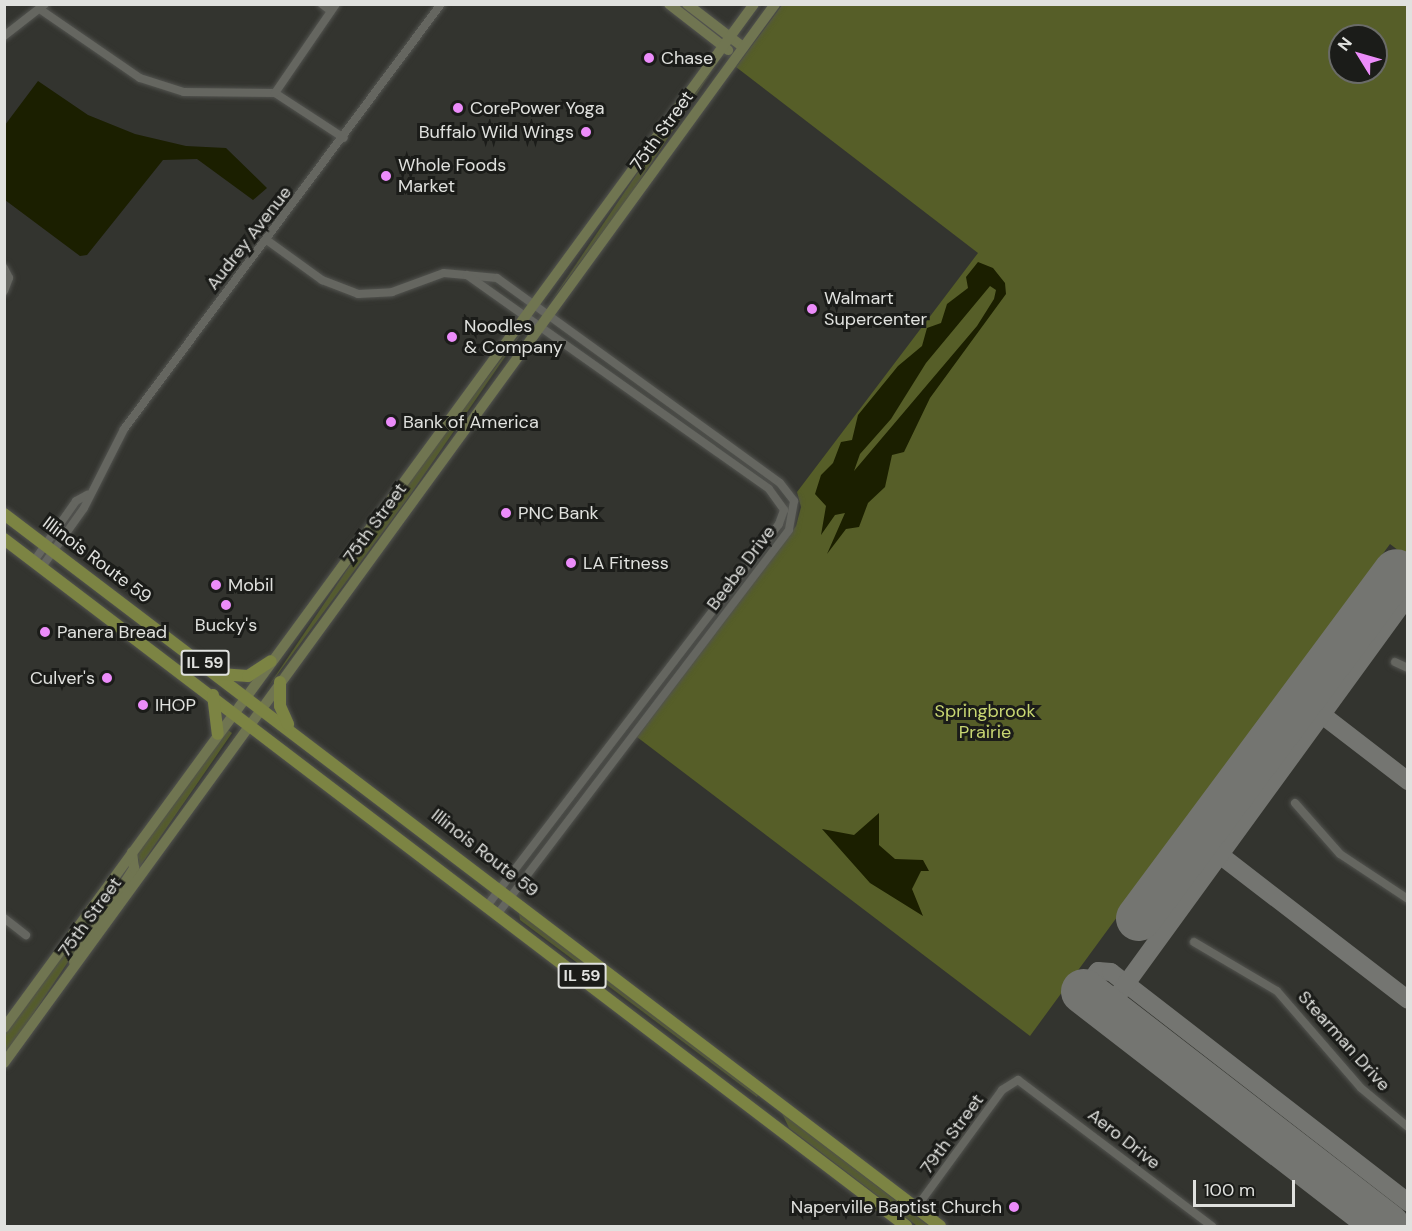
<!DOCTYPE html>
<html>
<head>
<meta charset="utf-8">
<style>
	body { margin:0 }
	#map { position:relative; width:1412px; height:1231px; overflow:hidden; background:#33342f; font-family:"DM Sans",sans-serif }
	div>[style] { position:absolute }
	.green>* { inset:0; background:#565e28 }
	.water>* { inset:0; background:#1b1f00 }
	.taxiway>* { height:18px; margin:-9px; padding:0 9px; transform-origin:9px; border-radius:9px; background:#747571 }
	.runway>* { height:45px; margin:-22.5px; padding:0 22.5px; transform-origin:22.5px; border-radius:22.5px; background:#747571 }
	.roads { filter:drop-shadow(0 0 2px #52534f) drop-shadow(0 0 2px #52534f) }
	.street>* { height:8px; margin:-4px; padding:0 4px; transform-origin:4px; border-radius:4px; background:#656660 }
	.secondary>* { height:10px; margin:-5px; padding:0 5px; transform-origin:5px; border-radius:5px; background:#707551 }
	.primary>* { height:12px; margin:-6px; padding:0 6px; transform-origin:6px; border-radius:6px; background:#7c8443 }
	.dots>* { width:16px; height:16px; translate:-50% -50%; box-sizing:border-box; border:3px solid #1b1c19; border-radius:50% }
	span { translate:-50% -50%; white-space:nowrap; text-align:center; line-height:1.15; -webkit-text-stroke:6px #1b1c19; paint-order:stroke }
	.shield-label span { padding:2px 4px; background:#1b1c19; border:2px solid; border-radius:4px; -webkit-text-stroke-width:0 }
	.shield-label { font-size:16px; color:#e0e1de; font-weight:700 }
	.poi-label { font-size:18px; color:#e0e1de }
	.left { translate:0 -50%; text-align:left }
	.right { translate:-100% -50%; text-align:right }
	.street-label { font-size:18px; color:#e0e1de }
	.park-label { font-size:18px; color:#c8d672 }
	.frame { position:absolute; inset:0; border:6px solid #e0e1de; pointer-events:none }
	.north { position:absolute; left:1328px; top:24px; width:60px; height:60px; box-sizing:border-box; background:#1b1c19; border:2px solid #6a6b68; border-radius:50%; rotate:307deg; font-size:16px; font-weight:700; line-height:24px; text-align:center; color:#e0e1de }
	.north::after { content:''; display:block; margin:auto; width:21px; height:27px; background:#ec8cfa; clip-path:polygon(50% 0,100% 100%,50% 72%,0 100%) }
	.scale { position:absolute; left:1193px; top:1180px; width:102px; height:27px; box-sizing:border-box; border:3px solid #e0e1de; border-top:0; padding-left:8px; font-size:18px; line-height:21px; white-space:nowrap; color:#e0e1de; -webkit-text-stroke:4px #1b1c19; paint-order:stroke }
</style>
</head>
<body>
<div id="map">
	<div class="green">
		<div style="clip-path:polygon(evenodd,782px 5px,1407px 5px,1407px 557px,1390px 544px,1030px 1036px,637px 737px,796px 526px,801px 507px,797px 492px,978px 253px,736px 67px,782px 5px,1340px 36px,1376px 36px,1376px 72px,1340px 72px,1340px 36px)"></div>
		<div style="clip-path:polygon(714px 68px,631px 194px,552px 300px,661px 138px)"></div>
		<div style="clip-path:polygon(522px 332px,408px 498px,266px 690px,398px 494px)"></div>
		<div style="clip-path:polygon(228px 730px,232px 733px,130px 881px,139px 862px,137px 853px)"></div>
		<div style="clip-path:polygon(128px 863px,133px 865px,5px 1056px,5px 1035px)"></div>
		<div style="clip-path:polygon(519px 912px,758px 1095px,757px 1097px,520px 920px)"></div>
		<div style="clip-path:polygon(782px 1113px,929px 1226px,917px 1226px,789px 1128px)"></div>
	</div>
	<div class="water">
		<div style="clip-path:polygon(38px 81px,88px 115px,135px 134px,186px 146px,226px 148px,267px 188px,253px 200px,197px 159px,163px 160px,87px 255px,80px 256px,5px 200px,5px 125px)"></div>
		<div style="clip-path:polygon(evenodd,978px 262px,993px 268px,1005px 283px,1006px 294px,930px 398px,904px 452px,892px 455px,885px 487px,868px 503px,859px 527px,846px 529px,827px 554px,845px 513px,835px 515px,821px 535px,826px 506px,815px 494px,821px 475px,833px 463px,841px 442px,852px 440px,858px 415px,898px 366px,922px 346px,927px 328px,941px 323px,947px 304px,968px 288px,966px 277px,978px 262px,990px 286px,996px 290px,994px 299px,977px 326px,854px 471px,860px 454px,891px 419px,926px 363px,990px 286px)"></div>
		<div style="clip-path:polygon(879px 813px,879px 845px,895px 859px,923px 860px,929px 871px,921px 871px,912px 889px,923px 916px,870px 883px,822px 829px,854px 835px)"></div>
	</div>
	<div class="taxiway">
		<div style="left:1321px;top:714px;width:110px;rotate:37.6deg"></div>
		<div style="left:1220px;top:855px;width:237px;rotate:37.6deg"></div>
		<div style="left:1083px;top:991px;width:25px;rotate:-53deg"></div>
		<div style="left:1098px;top:971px;width:13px;rotate:4deg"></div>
		<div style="left:1111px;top:972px;width:376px;rotate:37.8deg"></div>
		<div style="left:1107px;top:1010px;width:512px;rotate:-53.98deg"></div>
	</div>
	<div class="runway">
		<div style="left:1138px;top:918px;width:432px;rotate:-53.4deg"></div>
		<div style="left:1083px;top:991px;width:384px;rotate:37.7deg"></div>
	</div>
	<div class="roads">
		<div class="street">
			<div style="left:322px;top:4px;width:11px;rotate:38deg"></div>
			<div style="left:41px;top:10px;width:120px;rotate:34.5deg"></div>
			<div style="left:140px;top:78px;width:46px;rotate:17.7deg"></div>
			<div style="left:184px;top:92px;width:91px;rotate:0.6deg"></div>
			<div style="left:275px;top:93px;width:82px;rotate:33.1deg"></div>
			<div style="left:4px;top:36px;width:52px;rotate:-38deg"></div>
			<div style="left:275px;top:93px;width:108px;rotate:-55.6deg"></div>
			<div style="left:268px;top:241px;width:67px;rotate:35.8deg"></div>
			<div style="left:322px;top:280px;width:39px;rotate:21deg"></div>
			<div style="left:358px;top:294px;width:34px;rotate:-3deg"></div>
			<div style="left:392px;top:292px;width:55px;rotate:-20.1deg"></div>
			<div style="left:444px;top:273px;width:53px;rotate:5.4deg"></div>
			<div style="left:497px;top:278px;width:349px;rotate:35.9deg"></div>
			<div style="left:780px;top:483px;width:23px;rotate:52deg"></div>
			<div style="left:794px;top:501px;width:29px;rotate:100deg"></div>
			<div style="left:789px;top:530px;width:480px;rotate:127.2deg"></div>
			<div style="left:4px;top:268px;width:11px;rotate:63deg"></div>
			<div style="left:9px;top:278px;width:14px;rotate:111deg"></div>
			<div style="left:467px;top:275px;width:370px;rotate:35.3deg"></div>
			<div style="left:769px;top:489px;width:26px;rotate:54deg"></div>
			<div style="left:784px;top:510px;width:15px;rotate:110deg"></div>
			<div style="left:779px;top:524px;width:479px;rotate:127.4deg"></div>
			<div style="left:34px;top:561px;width:73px;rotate:-55deg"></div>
			<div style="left:76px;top:501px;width:13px;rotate:-29deg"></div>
			<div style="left:42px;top:567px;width:72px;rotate:-54.6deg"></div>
			<div style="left:84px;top:508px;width:89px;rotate:-63.1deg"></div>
			<div style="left:124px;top:429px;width:530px;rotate:-53.28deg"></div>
			<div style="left:1395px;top:662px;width:14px;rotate:25deg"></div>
			<div style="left:1295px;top:803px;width:68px;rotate:48.6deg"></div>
			<div style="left:1340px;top:854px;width:82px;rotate:33.5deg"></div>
			<div style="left:4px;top:918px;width:28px;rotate:38deg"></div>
			<div style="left:1194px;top:942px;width:96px;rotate:30.6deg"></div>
			<div style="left:1277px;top:991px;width:128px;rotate:49.1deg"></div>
			<div style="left:1361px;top:1088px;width:61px;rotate:39.7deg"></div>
			<div style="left:916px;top:1208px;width:146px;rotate:-53.9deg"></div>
			<div style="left:1002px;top:1090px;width:19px;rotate:-32deg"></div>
			<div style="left:1018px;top:1080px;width:243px;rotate:37deg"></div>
		</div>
		<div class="secondary">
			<div style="left:669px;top:4px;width:75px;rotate:37.9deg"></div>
			<div style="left:687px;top:4px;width:71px;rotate:37.5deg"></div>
			<div style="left:74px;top:962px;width:112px;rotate:-57.4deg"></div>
			<div style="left:134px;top:868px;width:16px;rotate:-97deg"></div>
			<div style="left:4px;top:1028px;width:1269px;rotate:-53.78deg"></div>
			<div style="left:4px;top:1063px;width:1310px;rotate:-53.94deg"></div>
		</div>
		<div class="primary">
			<div style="left:4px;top:514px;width:1176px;rotate:37.26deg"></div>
			<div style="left:4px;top:539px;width:1134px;rotate:37.29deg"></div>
			<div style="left:220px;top:674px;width:28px;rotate:4deg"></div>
			<div style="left:248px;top:676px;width:27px;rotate:-33deg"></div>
			<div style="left:280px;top:682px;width:24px;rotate:90deg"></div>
			<div style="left:280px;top:706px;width:20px;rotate:66deg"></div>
			<div style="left:213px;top:695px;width:39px;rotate:83deg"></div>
		</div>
	</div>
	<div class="dots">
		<div style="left:649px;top:58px;background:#ec8cfa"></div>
		<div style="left:458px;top:108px;background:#ec8cfa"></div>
		<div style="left:586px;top:132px;background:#ec8cfa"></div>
		<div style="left:386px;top:176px;background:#ec8cfa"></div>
		<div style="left:812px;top:309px;background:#ec8cfa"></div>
		<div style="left:452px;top:337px;background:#ec8cfa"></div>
		<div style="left:391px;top:422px;background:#ec8cfa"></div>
		<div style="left:506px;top:513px;background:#ec8cfa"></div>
		<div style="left:571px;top:563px;background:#ec8cfa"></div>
		<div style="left:216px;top:585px;background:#ec8cfa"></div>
		<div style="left:226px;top:605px;background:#ec8cfa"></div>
		<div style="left:45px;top:632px;background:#ec8cfa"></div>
		<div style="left:107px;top:678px;background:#ec8cfa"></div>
		<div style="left:143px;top:705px;background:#ec8cfa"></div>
		<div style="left:1014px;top:1207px;background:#ec8cfa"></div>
	</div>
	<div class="shield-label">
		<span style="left:205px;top:663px">IL 59</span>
		<span style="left:582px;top:976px">IL 59</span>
	</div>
	<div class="poi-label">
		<span class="left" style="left:661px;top:58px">Chase</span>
		<span class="left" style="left:470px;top:108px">CorePower Yoga</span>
		<span class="right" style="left:574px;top:132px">Buffalo Wild Wings</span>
		<span class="left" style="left:398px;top:176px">Whole Foods<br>Market</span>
		<span class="left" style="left:824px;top:309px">Walmart<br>Supercenter</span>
		<span class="left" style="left:464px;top:337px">Noodles<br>&amp; Company</span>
		<span class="left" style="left:403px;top:422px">Bank of America</span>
		<span class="left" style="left:518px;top:513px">PNC Bank</span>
		<span class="left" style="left:583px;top:563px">LA Fitness</span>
		<span class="left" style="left:228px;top:585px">Mobil</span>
		<span style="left:226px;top:625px">Bucky's</span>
		<span class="left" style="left:57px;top:632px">Panera Bread</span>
		<span class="right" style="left:95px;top:678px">Culver's</span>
		<span class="left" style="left:155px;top:705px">IHOP</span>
		<span class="right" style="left:1002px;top:1207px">Naperville Baptist Church</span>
	</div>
	<div class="street-label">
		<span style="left:662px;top:131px;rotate:-54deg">75th Street</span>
		<span style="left:249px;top:238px;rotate:-52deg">Audrey Avenue</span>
		<span style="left:375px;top:523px;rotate:-54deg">75th Street</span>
		<span style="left:97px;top:560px;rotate:37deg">Illinois Route 59</span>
		<span style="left:741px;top:568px;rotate:-53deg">Beebe Drive</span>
		<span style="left:485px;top:853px;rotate:38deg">Illinois Route 59</span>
		<span style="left:90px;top:917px;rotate:-54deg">75th Street</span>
		<span style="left:1344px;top:1041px;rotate:48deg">Stearman Drive</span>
		<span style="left:952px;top:1134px;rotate:-54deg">79th Street</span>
		<span style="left:1124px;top:1139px;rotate:38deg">Aero Drive</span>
	</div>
	<div class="park-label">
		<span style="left:985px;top:722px">Springbrook<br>Prairie</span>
	</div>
	<div class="frame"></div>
	<div class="north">N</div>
	<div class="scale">100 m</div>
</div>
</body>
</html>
